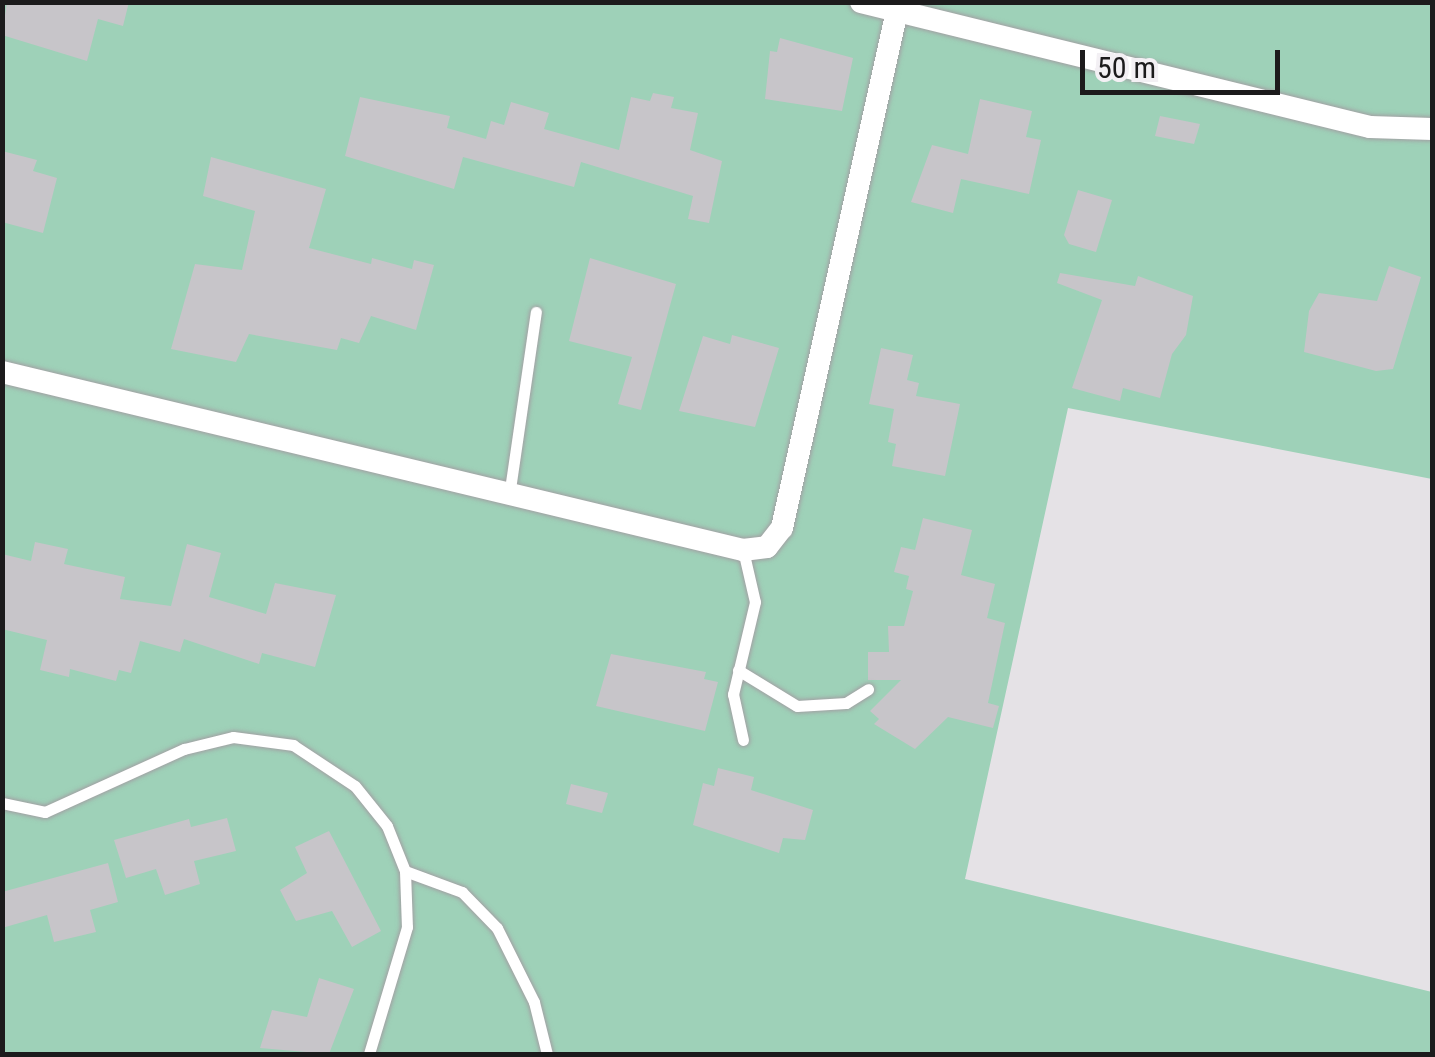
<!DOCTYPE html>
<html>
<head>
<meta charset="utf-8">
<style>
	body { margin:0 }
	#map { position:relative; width:1435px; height:1057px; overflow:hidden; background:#e5e2e6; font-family:"Roboto Condensed",sans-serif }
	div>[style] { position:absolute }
	.green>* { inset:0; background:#9ed1b8 }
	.building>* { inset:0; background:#c7c5c9 }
	.roads { filter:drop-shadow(0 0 2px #a2a0a3) drop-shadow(0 0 2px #a2a0a3) }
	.lane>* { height:11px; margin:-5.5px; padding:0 5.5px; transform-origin:5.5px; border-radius:5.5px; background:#fff }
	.street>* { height:22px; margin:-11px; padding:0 11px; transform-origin:11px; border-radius:11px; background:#fff }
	span { translate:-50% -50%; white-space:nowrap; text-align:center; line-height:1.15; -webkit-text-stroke:8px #f3f0f4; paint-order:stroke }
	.frame { position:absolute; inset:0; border:5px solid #1c1b1c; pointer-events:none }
	.scale { position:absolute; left:1080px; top:50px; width:200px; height:45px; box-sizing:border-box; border:5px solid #1c1b1c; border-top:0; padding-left:12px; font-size:30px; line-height:35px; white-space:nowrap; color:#1c1b1c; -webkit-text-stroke:8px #f3f0f4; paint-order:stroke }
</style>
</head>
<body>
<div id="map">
	<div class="green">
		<div style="clip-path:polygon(2px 3px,1432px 3px,1432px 479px,1068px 408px,965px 879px,1432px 992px,1432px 1054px,3px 1054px)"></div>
	</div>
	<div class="building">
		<div style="clip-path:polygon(7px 2px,129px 2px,123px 26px,98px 19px,87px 61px,2px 35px)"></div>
		<div style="clip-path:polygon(780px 38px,853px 58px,842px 111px,765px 99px,770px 51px,777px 52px)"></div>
		<div style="clip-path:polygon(653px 93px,674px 97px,671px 108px,698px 113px,690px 150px,722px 161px,709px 223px,688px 219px,693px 196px,581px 162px,574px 187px,463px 157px,454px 189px,345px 156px,360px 97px,450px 116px,447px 128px,486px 139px,491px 121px,504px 125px,511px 102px,549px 113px,544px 129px,619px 150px,631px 97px,650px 101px)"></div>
		<div style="clip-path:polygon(980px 99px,1032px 111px,1026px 137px,1041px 140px,1029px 194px,961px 179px,953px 213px,911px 202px,932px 145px,968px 154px)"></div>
		<div style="clip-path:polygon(1160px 116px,1200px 124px,1194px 144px,1155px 136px)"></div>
		<div style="clip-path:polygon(2px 151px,37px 160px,33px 171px,57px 178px,43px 233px,2px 222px)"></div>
		<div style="clip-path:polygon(211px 157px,326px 189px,309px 248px,371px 264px,372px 258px,412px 269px,414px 260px,434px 265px,416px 330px,371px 316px,359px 343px,341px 338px,337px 350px,249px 334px,236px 362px,171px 349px,195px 264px,242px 270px,255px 211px,203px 196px)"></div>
		<div style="clip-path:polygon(1078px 190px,1112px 200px,1096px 252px,1069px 244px,1064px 235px)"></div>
		<div style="clip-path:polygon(590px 258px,676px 284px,641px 410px,618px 404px,632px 357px,569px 341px)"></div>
		<div style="clip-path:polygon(1389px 266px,1421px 277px,1393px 369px,1376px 371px,1304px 352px,1309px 311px,1319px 293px,1377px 301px)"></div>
		<div style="clip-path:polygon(1060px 273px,1135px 286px,1138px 276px,1193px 296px,1186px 335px,1172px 354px,1160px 398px,1123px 388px,1120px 401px,1072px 388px,1102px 300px,1057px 283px)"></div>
		<div style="clip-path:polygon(732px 335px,779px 348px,755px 427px,679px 411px,703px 336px,730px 344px)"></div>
		<div style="clip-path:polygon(881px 348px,913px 355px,907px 380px,919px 383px,916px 396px,960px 404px,945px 476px,892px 466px,896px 444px,888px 442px,894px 409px,869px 404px)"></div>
		<div style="clip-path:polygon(923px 518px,972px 530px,961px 575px,995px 584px,987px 618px,1005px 623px,988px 703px,999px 706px,993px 728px,948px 717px,915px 749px,874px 724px,879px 719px,870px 711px,901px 680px,868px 680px,868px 652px,889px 652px,888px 626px,904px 626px,913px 591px,906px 589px,909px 576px,894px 572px,901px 547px,915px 550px)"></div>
		<div style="clip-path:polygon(35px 542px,68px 549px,64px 564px,125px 577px,120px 599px,171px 606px,187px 544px,221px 553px,209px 597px,266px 614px,275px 583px,336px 595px,315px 667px,262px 653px,259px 664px,184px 639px,180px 652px,140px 641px,131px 673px,119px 670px,116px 681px,70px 669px,69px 677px,40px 670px,47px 640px,2px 629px,2px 554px,31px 561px)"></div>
		<div style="clip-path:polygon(611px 654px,706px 672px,704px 679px,718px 682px,705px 731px,596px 706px)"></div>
		<div style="clip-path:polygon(718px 768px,754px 777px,751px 790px,813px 810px,805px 840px,783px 838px,779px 853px,693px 825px,703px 783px,714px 786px)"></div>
		<div style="clip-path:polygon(571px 784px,608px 793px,602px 813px,566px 804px)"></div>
		<div style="clip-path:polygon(227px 818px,236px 851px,194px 861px,200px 884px,165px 895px,156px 869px,126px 878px,114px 840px,189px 819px,191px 827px)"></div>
		<div style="clip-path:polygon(329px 831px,381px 931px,352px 947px,332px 911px,296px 921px,280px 890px,307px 873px,295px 847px)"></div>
		<div style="clip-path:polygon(108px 863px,118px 902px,90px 910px,96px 932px,54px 942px,47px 915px,2px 928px,2px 892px)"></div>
		<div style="clip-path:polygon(319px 978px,354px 989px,329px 1054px,260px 1048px,272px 1010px,307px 1017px)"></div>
	</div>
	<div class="roads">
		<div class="lane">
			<div style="left:509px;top:496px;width:186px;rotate:-81.7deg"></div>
			<div style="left:743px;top:550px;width:53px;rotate:77deg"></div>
			<div style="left:755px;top:602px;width:95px;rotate:103.4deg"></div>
			<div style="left:733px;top:694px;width:47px;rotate:77.7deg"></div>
			<div style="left:738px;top:670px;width:69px;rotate:31.4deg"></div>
			<div style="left:797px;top:706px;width:49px;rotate:-3.5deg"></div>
			<div style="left:846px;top:703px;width:26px;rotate:-32deg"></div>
			<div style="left:2px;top:803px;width:44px;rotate:11.8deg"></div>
			<div style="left:45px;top:812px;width:153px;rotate:-24.4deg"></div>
			<div style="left:184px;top:749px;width:50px;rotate:-13.8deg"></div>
			<div style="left:233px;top:737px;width:61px;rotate:7.6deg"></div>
			<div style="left:293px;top:745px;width:74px;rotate:33.5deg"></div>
			<div style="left:355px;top:786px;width:51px;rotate:51.3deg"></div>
			<div style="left:387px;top:826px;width:48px;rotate:68.2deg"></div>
			<div style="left:405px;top:871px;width:56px;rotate:88deg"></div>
			<div style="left:407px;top:927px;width:133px;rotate:106.7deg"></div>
			<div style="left:405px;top:871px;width:61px;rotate:20.2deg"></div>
			<div style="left:462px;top:892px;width:50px;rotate:45.8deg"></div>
			<div style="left:497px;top:928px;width:83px;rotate:63.4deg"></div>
			<div style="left:534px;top:1002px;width:54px;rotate:76deg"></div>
		</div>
		<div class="street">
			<div style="left:861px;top:2px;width:524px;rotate:13.8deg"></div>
			<div style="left:1370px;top:127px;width:62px;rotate:1.8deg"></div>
			<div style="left:2px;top:372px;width:762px;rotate:13.51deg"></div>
			<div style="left:743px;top:550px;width:24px;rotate:-7deg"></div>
			<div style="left:767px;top:547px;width:24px;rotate:-52deg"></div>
			<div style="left:782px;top:528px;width:530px;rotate:-77.46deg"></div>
		</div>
	</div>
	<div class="frame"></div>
	<div class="scale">50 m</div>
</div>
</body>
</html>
